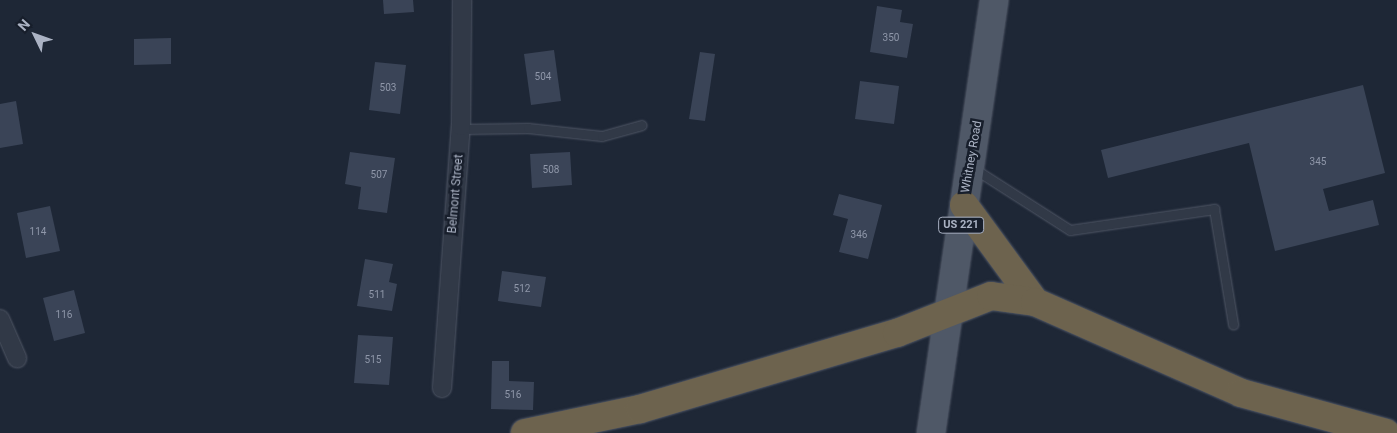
<!DOCTYPE html>
<html>
<head>
<meta charset="utf-8">
<style>
	body { margin:0 }
	#map { position:relative; width:1397px; height:433px; overflow:hidden; background:#1e2736; font-family:Roboto,sans-serif }
	div>[style] { position:absolute }
	.building>* { inset:0; background:#3a4457 }
	.roads { filter:drop-shadow(0 0 1px #4f5665) drop-shadow(0 0 1px #4f5665) }
	.lane>* { height:9px; margin:-4.5px; padding:0 4.5px; transform-origin:4.5px; border-radius:4.5px; background:#313947 }
	.street>* { height:18px; margin:-9px; padding:0 9px; transform-origin:9px; border-radius:9px; background:#313947 }
	.primary>* { height:28px; margin:-14px; padding:0 14px; transform-origin:14px; border-radius:14px; background:#4f5867 }
	.highway>* { height:28px; margin:-14px; padding:0 14px; transform-origin:14px; border-radius:14px; background:#6d634e }
	span { translate:-50% -50%; white-space:nowrap; text-align:center; line-height:1.15; -webkit-text-stroke:5px #171e2b; paint-order:stroke }
	.number-label { font-size:10px; color:#8f97a9 }
	.number-label span { -webkit-text-stroke-width:0 }
	.shield-label span { padding:1px 4px; background:#171e2b; border:1px solid; border-radius:4px; -webkit-text-stroke-width:0 }
	.shield-label { font-size:11px; color:#abb3c4; font-weight:700 }
	.street-label { font-size:12px; color:#abb3c4 }
	.north { position:absolute; left:10px; top:10px; width:50px; height:50px; -webkit-text-stroke:4px #171e2b; paint-order:stroke; rotate:312deg; font-size:14px; font-weight:700; line-height:20px; text-align:center; color:#abb3c4 }
	.north::after { content:''; display:block; margin:auto; width:18px; height:22px; background:#abb3c4; clip-path:polygon(50% 0,100% 100%,50% 72%,0 100%) }
</style>
</head>
<body>
<div id="map">
	<div class="building">
		<div style="clip-path:polygon(383px 0,413px 0,414px 12px,384px 14px)"></div>
		<div style="clip-path:polygon(877px 6px,902px 10px,900px 22px,913px 24px,907px 58px,870px 52px)"></div>
		<div style="clip-path:polygon(171px 38px,171px 64px,134px 65px,134px 39px)"></div>
		<div style="clip-path:polygon(554px 50px,561px 101px,531px 105px,524px 54px)"></div>
		<div style="clip-path:polygon(700px 52px,715px 54px,705px 121px,689px 119px)"></div>
		<div style="clip-path:polygon(375px 62px,406px 65px,400px 114px,369px 110px)"></div>
		<div style="clip-path:polygon(860px 81px,899px 86px,894px 124px,855px 119px)"></div>
		<div style="clip-path:polygon(1363px 85px,1385px 173px,1323px 189px,1329px 211px,1373px 200px,1379px 225px,1275px 251px,1249px 143px,1108px 178px,1101px 150px)"></div>
		<div style="clip-path:polygon(16px 101px,23px 144px,0 148px,0 104px)"></div>
		<div style="clip-path:polygon(350px 152px,395px 158px,387px 213px,358px 209px,361px 187px,345px 184px)"></div>
		<div style="clip-path:polygon(570px 152px,572px 185px,532px 188px,530px 154px)"></div>
		<div style="clip-path:polygon(839px 194px,882px 205px,868px 259px,839px 252px,848px 219px,833px 215px)"></div>
		<div style="clip-path:polygon(50px 206px,60px 251px,26px 258px,17px 213px)"></div>
		<div style="clip-path:polygon(365px 259px,393px 264px,389px 282px,397px 284px,392px 311px,357px 306px)"></div>
		<div style="clip-path:polygon(502px 271px,546px 277px,541px 307px,498px 301px)"></div>
		<div style="clip-path:polygon(74px 290px,85px 333px,54px 341px,43px 298px)"></div>
		<div style="clip-path:polygon(358px 335px,393px 337px,389px 385px,354px 383px)"></div>
		<div style="clip-path:polygon(492px 361px,509px 361px,509px 381px,534px 382px,533px 410px,491px 409px)"></div>
	</div>
	<div class="roads">
		<div class="lane">
			<div style="left:461px;top:129px;width:67px;rotate:-0.9deg"></div>
			<div style="left:528px;top:128px;width:74px;rotate:6.2deg"></div>
			<div style="left:602px;top:136px;width:41px;rotate:-15.4deg"></div>
			<div style="left:973px;top:168px;width:115px;rotate:32.6deg"></div>
			<div style="left:1070px;top:230px;width:146px;rotate:-8.3deg"></div>
			<div style="left:1214px;top:209px;width:117px;rotate:80.6deg"></div>
		</div>
		<div class="street">
			<div style="left:0;top:319px;width:43px;rotate:66.4deg"></div>
			<div style="left:442px;top:388px;width:263px;rotate:-85.9deg"></div>
			<div style="left:461px;top:126px;width:126px;rotate:-89.5deg"></div>
		</div>
		<div class="primary">
			<div style="left:931px;top:433px;width:438px;rotate:-81.7deg"></div>
		</div>
		<div class="highway">
			<div style="left:964px;top:205px;width:120px;rotate:53.8deg"></div>
			<div style="left:525px;top:433px;width:117px;rotate:-11.8deg"></div>
			<div style="left:640px;top:409px;width:268px;rotate:-16.5deg"></div>
			<div style="left:897px;top:333px;width:101px;rotate:-21.5deg"></div>
			<div style="left:991px;top:296px;width:44px;rotate:7.8deg"></div>
			<div style="left:1035px;top:302px;width:225px;rotate:23.8deg"></div>
			<div style="left:1241px;top:393px;width:150px;rotate:15.4deg"></div>
		</div>
	</div>
	<div class="number-label">
		<span style="left:891px;top:38px">350</span>
		<span style="left:543px;top:77px">504</span>
		<span style="left:388px;top:88px">503</span>
		<span style="left:1318px;top:162px">345</span>
		<span style="left:551px;top:170px">508</span>
		<span style="left:379px;top:175px">507</span>
		<span style="left:38px;top:232px">114</span>
		<span style="left:859px;top:235px">346</span>
		<span style="left:522px;top:289px">512</span>
		<span style="left:377px;top:295px">511</span>
		<span style="left:64px;top:315px">116</span>
		<span style="left:373px;top:360px">515</span>
		<span style="left:513px;top:395px">516</span>
	</div>
	<div class="shield-label">
		<span style="left:961px;top:225px">US 221</span>
	</div>
	<div class="street-label">
		<span style="left:972px;top:157px;rotate:-80deg">Whitney Road</span>
		<span style="left:456px;top:194px;rotate:-85deg">Belmont Street</span>
	</div>
	<div class="north">N</div>
</div>
</body>
</html>
